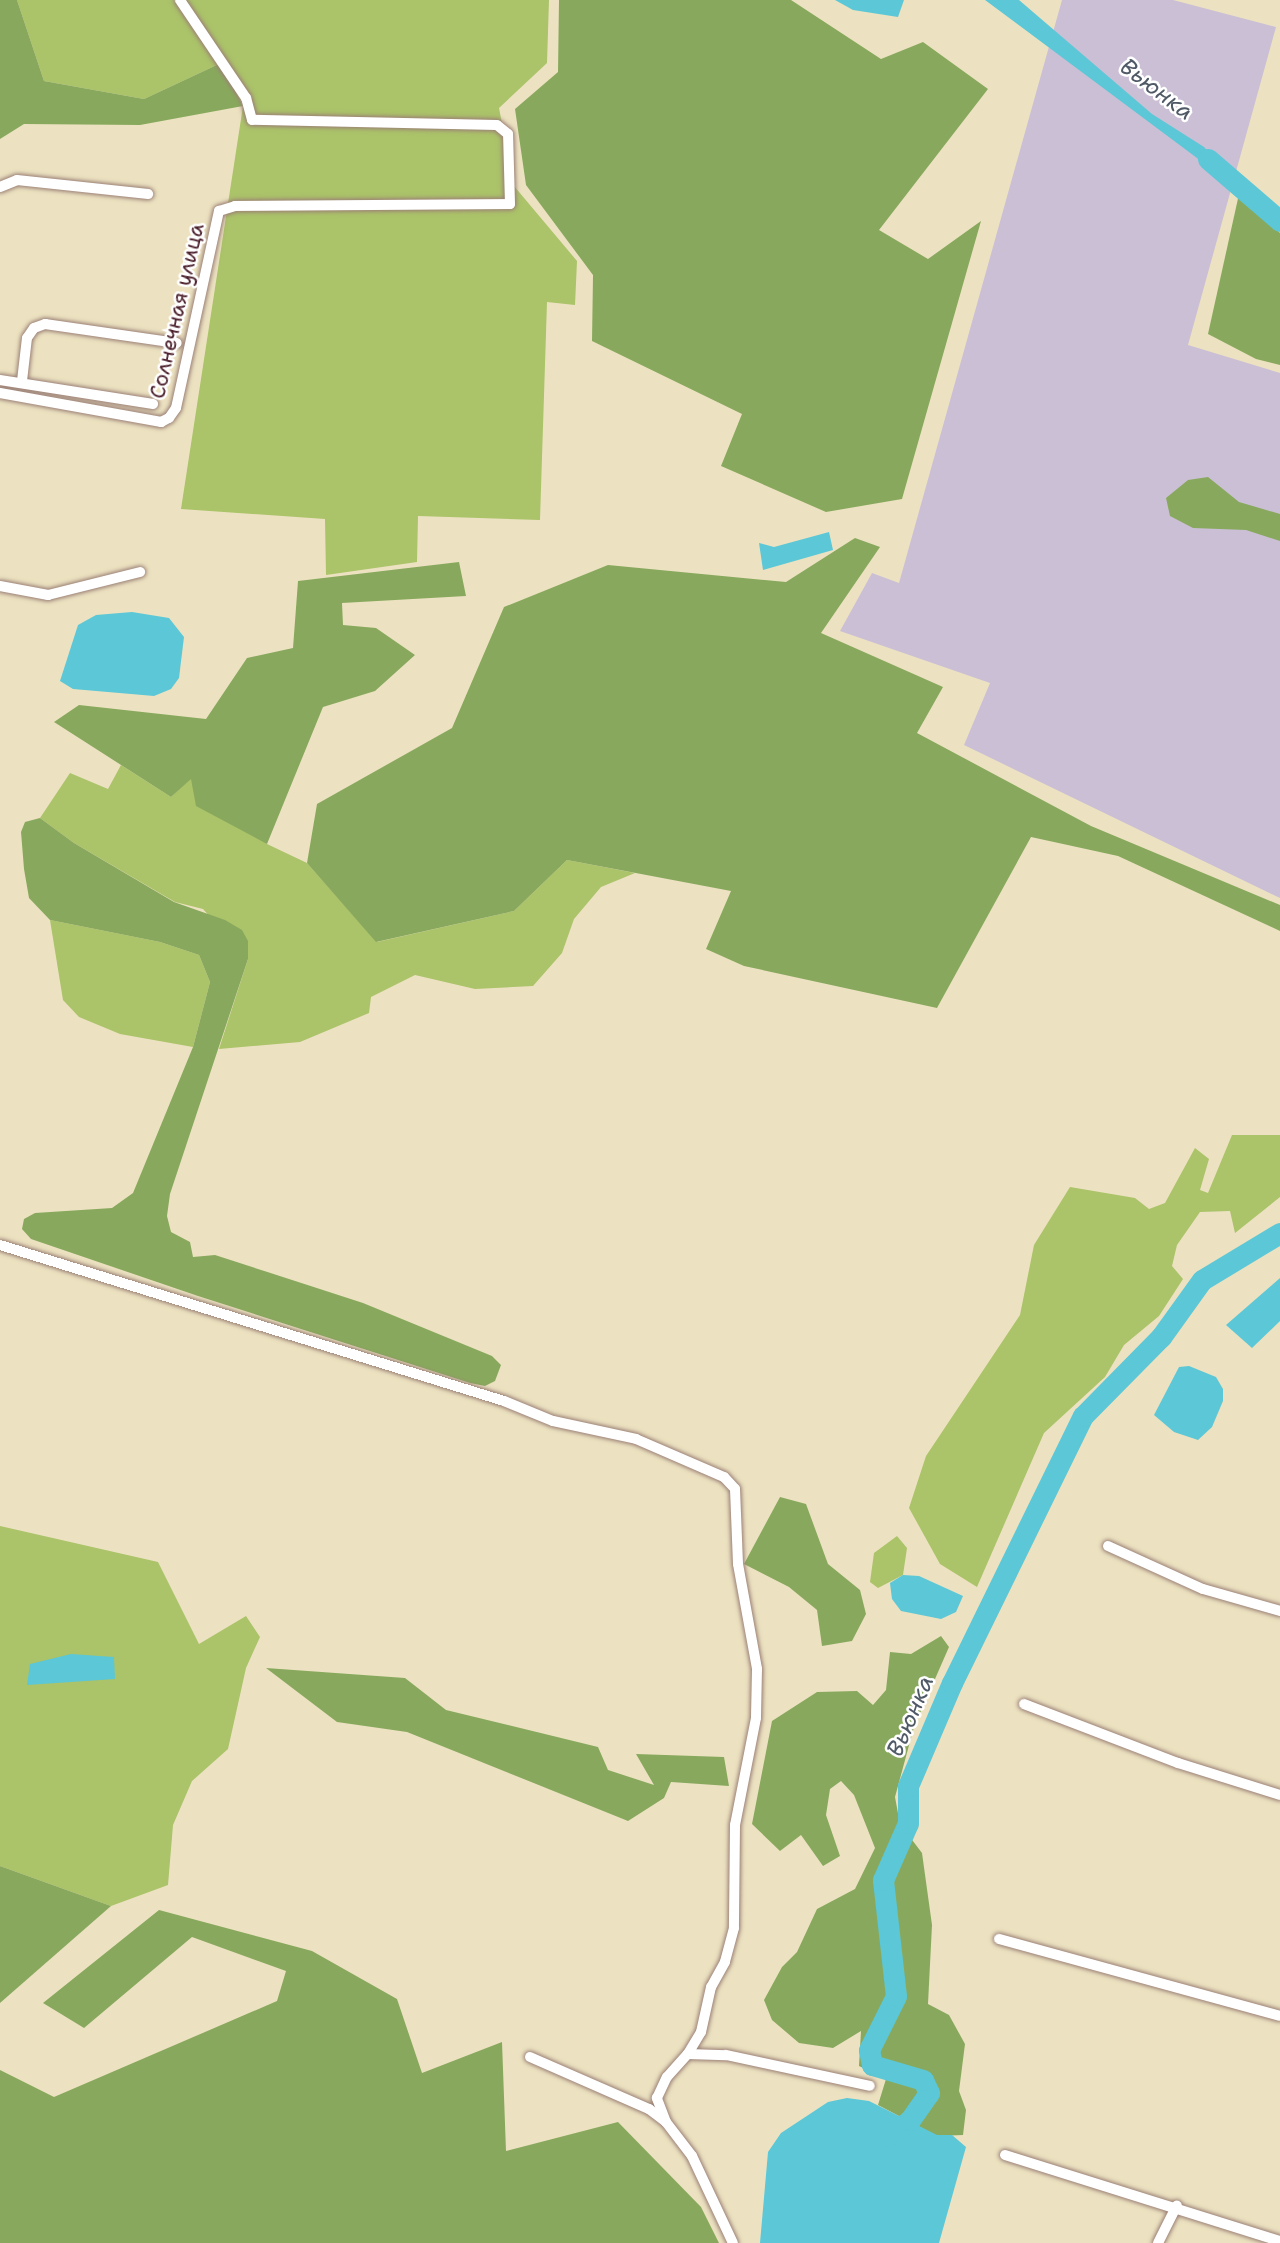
<!DOCTYPE html>
<html>
<head>
<meta charset="utf-8">
<style>
	body { margin:0 }
	#map { position:relative; width:1280px; height:2243px; overflow:hidden; background:#ece2c1; font-family:"Shantell Sans",sans-serif }
	div>[style] { position:absolute }
	.industrial>* { inset:0; background:#cbbfd5 }
	.green>* { inset:0; background:#abc369 }
	.forest>* { inset:0; background:#88a95d }
	.water>* { inset:0; background:#5cc7d6 }
	.river>* { height:21px; margin:-10.5px; padding:0 10.5px; transform-origin:10.5px; border-radius:10.5px; background:#5cc7d6 }
	.roads { filter:drop-shadow(0 0 2px #9b8076) drop-shadow(0 0 2px #9b8076) }
	.street>* { height:10px; margin:-5px; padding:0 5px; transform-origin:5px; border-radius:5px; background:#fff }
	span { translate:-50% -50%; white-space:nowrap; text-align:center; line-height:1.15; -webkit-text-stroke:5px #fff; paint-order:stroke }
	.street-label { font-size:21px; color:#4a1f2b }
	.water-label { font-size:23px; color:#505a67; font-style:italic }
</style>
</head>
<body>
<div id="map">
	<div class="industrial">
		<div style="clip-path:polygon(1062px 0,1173px 0,1276px 27px,1188px 345px,1280px 373px,1280px 898px,964px 745px,990px 683px,840px 631px,872px 573px,899px 583px)"></div>
	</div>
	<div class="green">
		<div style="clip-path:polygon(17px 0,549px 0,547px 63px,499px 108px,514px 186px,577px 261px,575px 305px,547px 302px,540px 520px,418px 516px,417px 562px,326px 575px,325px 519px,181px 509px,243px 106px,221px 63px,144px 99px,44px 81px)"></div>
		<div style="clip-path:polygon(121px 765px,171px 797px,191px 778px,267px 844px,307px 863px,377px 942px,514px 911px,567px 860px,635px 873px,601px 887px,574px 919px,562px 953px,533px 986px,475px 989px,415px 975px,371px 997px,369px 1013px,300px 1042px,219px 1049px,248px 959px,203px 909px,175px 902px,74px 843px,40px 818px,70px 773px,108px 789px)"></div>
		<div style="clip-path:polygon(50px 920px,160px 942px,199px 955px,210px 982px,193px 1047px,120px 1034px,79px 1017px,63px 1000px)"></div>
		<div style="clip-path:polygon(1232px 1135px,1280px 1135px,1280px 1197px,1235px 1233px,1230px 1211px,1200px 1212px,1177px 1245px,1172px 1266px,1183px 1279px,1159px 1316px,1124px 1345px,1105px 1377px,1044px 1433px,977px 1587px,940px 1564px,909px 1508px,926px 1456px,1020px 1315px,1034px 1245px,1070px 1187px,1135px 1198px,1149px 1209px,1165px 1203px,1195px 1148px,1209px 1159px,1200px 1190px,1208px 1193px)"></div>
		<div style="clip-path:polygon(0 1526px,158px 1562px,199px 1644px,246px 1616px,260px 1637px,246px 1668px,228px 1749px,192px 1781px,173px 1825px,168px 1885px,111px 1906px,0 1866px)"></div>
		<div style="clip-path:polygon(897px 1536px,907px 1548px,903px 1575px,878px 1588px,870px 1582px,874px 1553px)"></div>
	</div>
	<div class="forest">
		<div style="clip-path:polygon(0 0,17px 0,44px 81px,144px 99px,221px 63px,243px 106px,140px 125px,24px 124px,0 139px)"></div>
		<div style="clip-path:polygon(559px 0,791px 0,881px 59px,923px 42px,988px 89px,879px 230px,928px 259px,981px 221px,902px 499px,826px 512px,721px 466px,742px 414px,592px 341px,593px 275px,526px 185px,515px 109px,558px 72px)"></div>
		<div style="clip-path:polygon(1239px 194px,1280px 233px,1280px 365px,1256px 359px,1208px 334px)"></div>
		<div style="clip-path:polygon(1208px 477px,1239px 502px,1280px 514px,1280px 541px,1246px 530px,1193px 528px,1170px 516px,1166px 498px,1188px 480px)"></div>
		<div style="clip-path:polygon(855px 538px,880px 547px,821px 633px,943px 687px,917px 733px,1091px 826px,1280px 905px,1280px 931px,1118px 856px,1031px 837px,937px 1008px,744px 966px,706px 949px,731px 891px,567px 860px,514px 911px,376px 942px,307px 863px,317px 804px,452px 728px,504px 607px,608px 565px,786px 582px)"></div>
		<div style="clip-path:polygon(459px 562px,466px 596px,342px 603px,343px 625px,376px 628px,415px 655px,375px 691px,323px 707px,267px 844px,196px 806px,191px 779px,171px 797px,54px 722px,79px 705px,206px 719px,247px 658px,293px 648px,298px 581px)"></div>
		<div style="clip-path:polygon(40px 818px,74px 843px,174px 902px,225px 920px,242px 930px,248px 941px,248px 959px,170px 1194px,167px 1216px,171px 1232px,190px 1242px,193px 1257px,215px 1255px,363px 1303px,492px 1356px,501px 1365px,495px 1381px,485px 1386px,470px 1383px,198px 1296px,31px 1239px,22px 1229px,24px 1219px,35px 1213px,112px 1208px,133px 1193px,193px 1047px,210px 982px,199px 955px,160px 942px,50px 920px,29px 898px,24px 869px,21px 832px,25px 822px)"></div>
		<div style="clip-path:polygon(780px 1497px,806px 1504px,828px 1564px,860px 1590px,866px 1614px,852px 1641px,822px 1646px,817px 1610px,789px 1587px,744px 1564px)"></div>
		<div style="clip-path:polygon(941px 1636px,949px 1647px,914px 1727px,895px 1797px,900px 1824px,922px 1853px,932px 1925px,928px 2004px,949px 2015px,965px 2044px,959px 2091px,966px 2110px,963px 2135px,937px 2136px,878px 2105px,886px 2079px,859px 2066px,861px 2031px,833px 2048px,799px 2043px,772px 2020px,764px 2000px,782px 1967px,797px 1952px,817px 1909px,855px 1889px,875px 1848px,854px 1795px,841px 1781px,830px 1789px,826px 1815px,840px 1856px,823px 1866px,801px 1835px,780px 1851px,752px 1824px,772px 1721px,817px 1692px,857px 1691px,873px 1705px,886px 1690px,890px 1652px,911px 1654px)"></div>
		<div style="clip-path:polygon(266px 1668px,405px 1678px,446px 1710px,598px 1747px,608px 1770px,654px 1785px,636px 1754px,724px 1757px,729px 1786px,671px 1782px,664px 1798px,628px 1821px,407px 1732px,337px 1722px)"></div>
		<div style="clip-path:polygon(0 1866px,111px 1906px,0 2003px)"></div>
		<div style="clip-path:polygon(159px 1910px,312px 1951px,397px 1999px,422px 2073px,502px 2042px,506px 2151px,618px 2122px,701px 2207px,719px 2243px,0 2243px,0 2070px,54px 2097px,277px 2001px,286px 1971px,192px 1937px,84px 2028px,43px 2003px)"></div>
	</div>
	<div class="water">
		<div style="clip-path:polygon(835px 0,904px 0,898px 17px,853px 10px)"></div>
		<div style="clip-path:polygon(985px 0,1019px 0,1152px 114px,1204px 147px,1231px 175px,1214px 177px,1197px 158px)"></div>
		<div style="clip-path:polygon(829px 532px,833px 550px,763px 570px,759px 543px,774px 547px)"></div>
		<div style="clip-path:polygon(132px 612px,169px 618px,184px 637px,179px 678px,171px 689px,154px 696px,73px 689px,60px 681px,78px 625px,96px 615px)"></div>
		<div style="clip-path:polygon(1280px 1278px,1280px 1321px,1252px 1348px,1226px 1325px)"></div>
		<div style="clip-path:polygon(1189px 1366px,1216px 1377px,1223px 1389px,1223px 1401px,1212px 1427px,1198px 1440px,1174px 1432px,1154px 1415px,1179px 1367px)"></div>
		<div style="clip-path:polygon(903px 1575px,919px 1576px,963px 1596px,956px 1612px,941px 1619px,901px 1611px,892px 1599px,890px 1583px)"></div>
		<div style="clip-path:polygon(71px 1654px,114px 1657px,115px 1679px,27px 1685px,30px 1664px)"></div>
		<div style="clip-path:polygon(847px 2098px,869px 2101px,937px 2135px,952px 2135px,966px 2147px,939px 2243px,760px 2243px,768px 2152px,781px 2133px,828px 2102px)"></div>
	</div>
	<div class="river">
		<div style="left:1208px;top:159px;width:95px;rotate:40.7deg"></div>
		<div style="left:888px;top:2136px;width:27px;rotate:-36deg"></div>
		<div style="left:910px;top:2120px;width:33px;rotate:-55deg"></div>
		<div style="left:929px;top:2093px;width:14px;rotate:-115deg"></div>
		<div style="left:923px;top:2080px;width:53px;rotate:-163.6deg"></div>
		<div style="left:872px;top:2065px;width:15px;rotate:-101deg"></div>
		<div style="left:869px;top:2050px;width:60px;rotate:-63.4deg"></div>
		<div style="left:896px;top:1996px;width:117px;rotate:-96.4deg"></div>
		<div style="left:883px;top:1880px;width:62px;rotate:-66.3deg"></div>
		<div style="left:908px;top:1823px;width:37px;rotate:-90deg"></div>
		<div style="left:908px;top:1786px;width:112px;rotate:-66.9deg"></div>
		<div style="left:952px;top:1683px;width:297px;rotate:-63.9deg"></div>
		<div style="left:1083px;top:1416px;width:111px;rotate:-45.4deg"></div>
		<div style="left:1161px;top:1337px;width:70px;rotate:-54.3deg"></div>
		<div style="left:1202px;top:1280px;width:91px;rotate:-31.1deg"></div>
	</div>
	<div class="roads">
		<div class="street">
			<div style="left:0;top:187px;width:18px;rotate:-22deg"></div>
			<div style="left:17px;top:180px;width:132px;rotate:6.1deg"></div>
			<div style="left:0;top:380px;width:155px;rotate:8.9deg"></div>
			<div style="left:22px;top:381px;width:43px;rotate:-83.4deg"></div>
			<div style="left:27px;top:338px;width:12px;rotate:-55deg"></div>
			<div style="left:34px;top:328px;width:12px;rotate:-20deg"></div>
			<div style="left:45px;top:324px;width:133px;rotate:8.2deg"></div>
			<div style="left:0;top:393px;width:164px;rotate:10.2deg"></div>
			<div style="left:161px;top:422px;width:9px;rotate:-27deg"></div>
			<div style="left:169px;top:418px;width:12px;rotate:-55deg"></div>
			<div style="left:176px;top:408px;width:202px;rotate:-77.7deg"></div>
			<div style="left:219px;top:211px;width:17px;rotate:-17deg"></div>
			<div style="left:235px;top:206px;width:275px;rotate:-0.4deg"></div>
			<div style="left:510px;top:204px;width:70px;rotate:-91.6deg"></div>
			<div style="left:508px;top:134px;width:14px;rotate:-141deg"></div>
			<div style="left:497px;top:125px;width:245px;rotate:-178.8deg"></div>
			<div style="left:252px;top:120px;width:23px;rotate:-105deg"></div>
			<div style="left:246px;top:98px;width:118px;rotate:-124deg"></div>
			<div style="left:0;top:586px;width:49px;rotate:10.6deg"></div>
			<div style="left:48px;top:595px;width:95px;rotate:-14deg"></div>
			<div style="left:0;top:1245px;width:528px;rotate:17.2deg"></div>
			<div style="left:504px;top:1401px;width:53px;rotate:22.2deg"></div>
			<div style="left:553px;top:1421px;width:85px;rotate:12.2deg"></div>
			<div style="left:636px;top:1439px;width:96px;rotate:23.4deg"></div>
			<div style="left:724px;top:1477px;width:16px;rotate:47deg"></div>
			<div style="left:735px;top:1489px;width:75px;rotate:87.7deg"></div>
			<div style="left:738px;top:1564px;width:107px;rotate:79.7deg"></div>
			<div style="left:757px;top:1669px;width:49px;rotate:91.2deg"></div>
			<div style="left:756px;top:1718px;width:109px;rotate:101.1deg"></div>
			<div style="left:735px;top:1825px;width:103px;rotate:90.6deg"></div>
			<div style="left:734px;top:1928px;width:35px;rotate:105deg"></div>
			<div style="left:725px;top:1962px;width:29px;rotate:119deg"></div>
			<div style="left:711px;top:1987px;width:46px;rotate:102.5deg"></div>
			<div style="left:701px;top:2032px;width:26px;rotate:121deg"></div>
			<div style="left:1108px;top:1546px;width:104px;rotate:24.4deg"></div>
			<div style="left:1203px;top:1589px;width:80px;rotate:15.9deg"></div>
			<div style="left:1024px;top:1704px;width:165px;rotate:21deg"></div>
			<div style="left:1178px;top:1763px;width:107px;rotate:17.4deg"></div>
			<div style="left:999px;top:1939px;width:291px;rotate:15.3deg"></div>
			<div style="left:530px;top:2057px;width:130px;rotate:23.6deg"></div>
			<div style="left:649px;top:2109px;width:21px;rotate:37deg"></div>
			<div style="left:666px;top:2122px;width:43px;rotate:52.6deg"></div>
			<div style="left:692px;top:2156px;width:96px;rotate:64.8deg"></div>
			<div style="left:666px;top:2122px;width:26px;rotate:-111deg"></div>
			<div style="left:657px;top:2098px;width:23px;rotate:-65deg"></div>
			<div style="left:667px;top:2077px;width:31px;rotate:-48deg"></div>
			<div style="left:688px;top:2054px;width:38px;rotate:2deg"></div>
			<div style="left:726px;top:2055px;width:147px;rotate:12.1deg"></div>
			<div style="left:1005px;top:2155px;width:288px;rotate:17.4deg"></div>
			<div style="left:1158px;top:2243px;width:42px;rotate:-63.4deg"></div>
		</div>
	</div>
	<div class="street-label">
		<span style="left:177px;top:311px;rotate:-77deg">Солнечная улица</span>
	</div>
	<div class="water-label">
		<span style="left:1157px;top:89px;rotate:37deg">Вьюнка</span>
		<span style="left:910px;top:1716px;rotate:-67deg">Вьюнка</span>
	</div>
</div>
</body>
</html>
